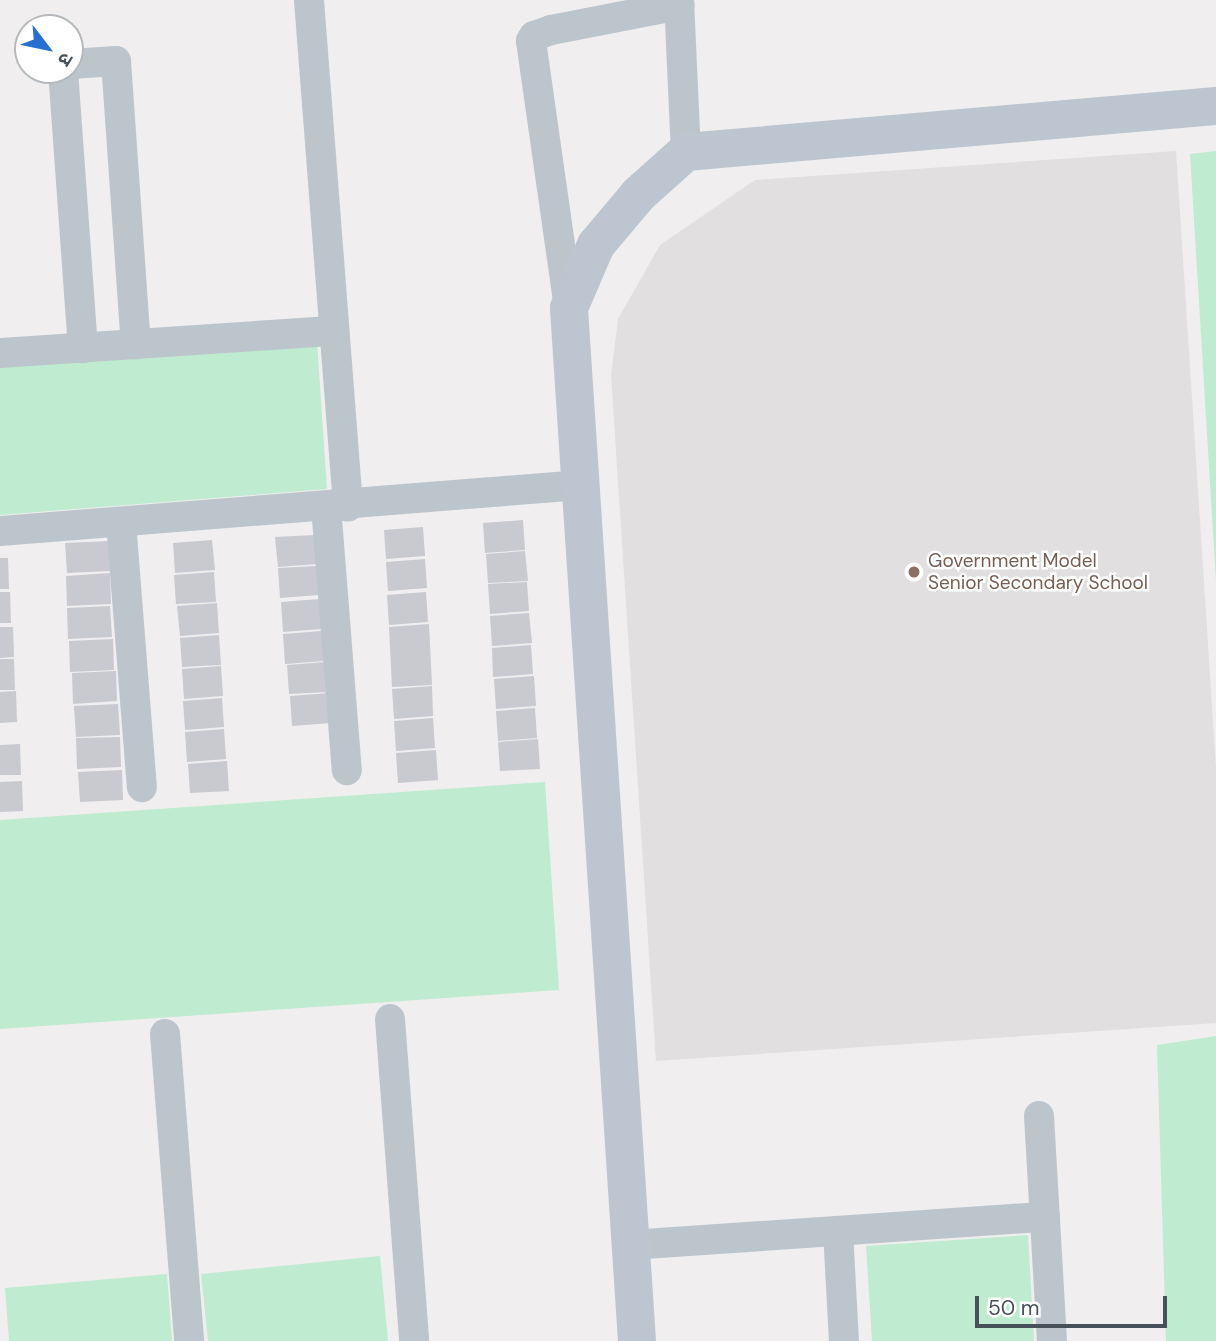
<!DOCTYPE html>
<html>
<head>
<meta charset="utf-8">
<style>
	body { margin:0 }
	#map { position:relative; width:1216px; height:1341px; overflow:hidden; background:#f0eeee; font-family:"DM Sans","Noto Sans Devanagari",sans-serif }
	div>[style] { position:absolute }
	.education>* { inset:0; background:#e1dfdf }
	.green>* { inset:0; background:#bfebd0 }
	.building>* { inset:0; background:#c8cad0 }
	.street>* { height:30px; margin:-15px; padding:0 15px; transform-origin:15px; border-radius:15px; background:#bdc5cc }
	.secondary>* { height:38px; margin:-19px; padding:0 19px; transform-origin:19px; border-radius:19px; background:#bdc6d0 }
	.dots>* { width:19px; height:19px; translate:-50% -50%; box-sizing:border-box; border:4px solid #fff; border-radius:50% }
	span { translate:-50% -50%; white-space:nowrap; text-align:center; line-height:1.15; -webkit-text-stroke:5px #fff; paint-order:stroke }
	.education-label { font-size:19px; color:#785e54 }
	.left { translate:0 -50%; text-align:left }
	.north { position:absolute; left:14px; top:14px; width:70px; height:70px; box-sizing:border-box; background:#fff; border:2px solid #b5b9bd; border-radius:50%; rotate:122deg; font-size:19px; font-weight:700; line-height:28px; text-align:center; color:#47515a }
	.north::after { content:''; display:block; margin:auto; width:24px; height:32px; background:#2770d1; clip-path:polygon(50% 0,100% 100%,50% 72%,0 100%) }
	.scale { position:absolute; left:975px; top:1296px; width:192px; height:32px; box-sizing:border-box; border:4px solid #47515a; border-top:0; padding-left:9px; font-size:21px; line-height:24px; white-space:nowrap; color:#47515a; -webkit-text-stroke:5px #fff; paint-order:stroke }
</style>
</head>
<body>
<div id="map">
	<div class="education">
		<div style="clip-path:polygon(1176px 151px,1216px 768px,1216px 1023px,656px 1061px,611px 375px,618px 319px,660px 245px,755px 180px)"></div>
	</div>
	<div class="green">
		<div style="clip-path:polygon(1216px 151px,1216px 581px,1190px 154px)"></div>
		<div style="clip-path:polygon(317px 342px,327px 489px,0 515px,0 367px)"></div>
		<div style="clip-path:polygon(545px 782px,559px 990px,0 1029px,0 820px)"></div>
		<div style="clip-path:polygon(1216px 1036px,1216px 1341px,1166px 1341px,1157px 1045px)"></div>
		<div style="clip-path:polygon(1028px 1235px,1034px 1341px,872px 1341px,866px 1246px)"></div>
		<div style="clip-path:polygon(380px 1256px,388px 1341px,208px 1341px,201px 1274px)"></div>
		<div style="clip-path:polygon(167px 1274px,172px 1341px,9px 1341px,5px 1288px)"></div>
	</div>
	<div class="building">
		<div style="clip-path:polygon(523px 520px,525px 550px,485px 553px,483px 523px)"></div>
		<div style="clip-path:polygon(423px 527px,425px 556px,386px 559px,384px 530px)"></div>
		<div style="clip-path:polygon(315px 535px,317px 564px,278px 567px,275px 537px)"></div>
		<div style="clip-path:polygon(212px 540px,215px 570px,175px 573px,173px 543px)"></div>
		<div style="clip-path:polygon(109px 541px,110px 571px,67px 573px,65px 543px)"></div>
		<div style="clip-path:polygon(525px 551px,528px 581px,488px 583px,486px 554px)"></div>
		<div style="clip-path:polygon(0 558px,8px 558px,9px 589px,0 589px)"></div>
		<div style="clip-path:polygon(425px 559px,427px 588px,388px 591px,386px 562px)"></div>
		<div style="clip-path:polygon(317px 566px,319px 595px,280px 598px,278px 568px)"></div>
		<div style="clip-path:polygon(214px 572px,216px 602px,176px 604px,174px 575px)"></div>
		<div style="clip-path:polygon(110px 573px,111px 604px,67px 606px,66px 576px)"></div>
		<div style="clip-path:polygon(527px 582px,529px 611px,490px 614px,488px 584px)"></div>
		<div style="clip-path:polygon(0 592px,10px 592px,11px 623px,0 623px)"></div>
		<div style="clip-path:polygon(426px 592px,428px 622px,389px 625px,387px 595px)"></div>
		<div style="clip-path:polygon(320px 599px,322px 629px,283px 632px,281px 602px)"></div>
		<div style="clip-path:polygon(217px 603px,219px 633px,180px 636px,177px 606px)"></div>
		<div style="clip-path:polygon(110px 606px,112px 637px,68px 639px,67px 608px)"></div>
		<div style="clip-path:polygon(529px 613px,532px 643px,492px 646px,490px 616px)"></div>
		<div style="clip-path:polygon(429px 624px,432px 685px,392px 687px,389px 627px)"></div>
		<div style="clip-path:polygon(0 627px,13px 627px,14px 657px,0 658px)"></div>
		<div style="clip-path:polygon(322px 631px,324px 661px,285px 664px,283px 634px)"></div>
		<div style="clip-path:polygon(219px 635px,221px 665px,182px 667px,180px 638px)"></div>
		<div style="clip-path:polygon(113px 639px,114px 670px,70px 672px,69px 641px)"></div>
		<div style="clip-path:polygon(531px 645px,533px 674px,493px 677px,492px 648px)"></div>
		<div style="clip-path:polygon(0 659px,14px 659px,15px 690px,0 690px)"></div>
		<div style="clip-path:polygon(326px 662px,328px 692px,289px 694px,287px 665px)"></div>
		<div style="clip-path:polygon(221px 666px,223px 696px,184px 699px,182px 669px)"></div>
		<div style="clip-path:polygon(116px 671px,117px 701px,73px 704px,72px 673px)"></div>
		<div style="clip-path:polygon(534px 676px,536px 706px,496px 709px,494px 679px)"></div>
		<div style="clip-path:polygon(432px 686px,433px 716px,394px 719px,392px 689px)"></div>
		<div style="clip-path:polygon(16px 691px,17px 722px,0 723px,0 692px)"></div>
		<div style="clip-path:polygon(329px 693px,331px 723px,292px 726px,290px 696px)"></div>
		<div style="clip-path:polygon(222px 698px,224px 727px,185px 730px,183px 701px)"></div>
		<div style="clip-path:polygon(118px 704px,120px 735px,76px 737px,74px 706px)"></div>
		<div style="clip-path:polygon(535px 708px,537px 738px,498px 741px,496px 711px)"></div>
		<div style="clip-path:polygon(433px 718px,435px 748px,396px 751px,394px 721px)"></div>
		<div style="clip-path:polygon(224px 729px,226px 759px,187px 762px,185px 732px)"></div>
		<div style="clip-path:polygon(120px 737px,121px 767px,77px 769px,76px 738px)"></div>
		<div style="clip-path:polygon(538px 739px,540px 769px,500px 771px,498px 742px)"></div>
		<div style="clip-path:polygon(20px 744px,21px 775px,0 775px,0 745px)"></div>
		<div style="clip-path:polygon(436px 750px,438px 780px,398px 783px,396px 753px)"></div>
		<div style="clip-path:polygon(227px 761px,229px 791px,190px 793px,188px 764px)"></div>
		<div style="clip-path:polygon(122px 770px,123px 800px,80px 802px,78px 772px)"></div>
		<div style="clip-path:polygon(22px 781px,23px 811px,0 812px,0 782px)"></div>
	</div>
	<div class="street">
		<div style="left:309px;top:0;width:508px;rotate:85.59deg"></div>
		<div style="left:679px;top:0;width:152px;rotate:87.4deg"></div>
		<div style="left:70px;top:64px;width:46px;rotate:-3.7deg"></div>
		<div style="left:116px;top:61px;width:284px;rotate:86deg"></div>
		<div style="left:63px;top:70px;width:279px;rotate:85.9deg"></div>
		<div style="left:569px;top:308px;width:270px;rotate:-98.1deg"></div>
		<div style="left:531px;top:41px;width:6px;rotate:-59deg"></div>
		<div style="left:534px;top:36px;width:18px;rotate:-19deg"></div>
		<div style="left:551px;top:30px;width:131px;rotate:-11deg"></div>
		<div style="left:0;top:353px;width:335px;rotate:-3.8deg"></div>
		<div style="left:326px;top:506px;width:265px;rotate:85.5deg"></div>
		<div style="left:121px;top:522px;width:266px;rotate:85.5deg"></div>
		<div style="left:0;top:531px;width:583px;rotate:-4.53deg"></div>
		<div style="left:390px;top:1019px;width:323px;rotate:85.7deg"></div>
		<div style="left:165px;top:1034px;width:308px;rotate:85.5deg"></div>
		<div style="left:1039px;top:1116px;width:225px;rotate:86.7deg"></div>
		<div style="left:838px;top:1231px;width:110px;rotate:86.9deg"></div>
		<div style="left:630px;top:1245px;width:416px;rotate:-3.9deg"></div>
	</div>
	<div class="secondary">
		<div style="left:637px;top:1341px;width:1035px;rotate:-93.77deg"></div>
		<div style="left:569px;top:308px;width:69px;rotate:-66.8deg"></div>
		<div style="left:596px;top:245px;width:67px;rotate:-49.9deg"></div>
		<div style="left:639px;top:194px;width:63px;rotate:-41.8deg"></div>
		<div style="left:686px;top:152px;width:532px;rotate:-4.96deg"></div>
	</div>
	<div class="dots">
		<div style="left:914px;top:572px;background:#8d6e63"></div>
	</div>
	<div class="education-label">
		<span class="left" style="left:928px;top:572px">Government Model<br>Senior Secondary School</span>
	</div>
	<div class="north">उ</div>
	<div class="scale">50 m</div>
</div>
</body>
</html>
